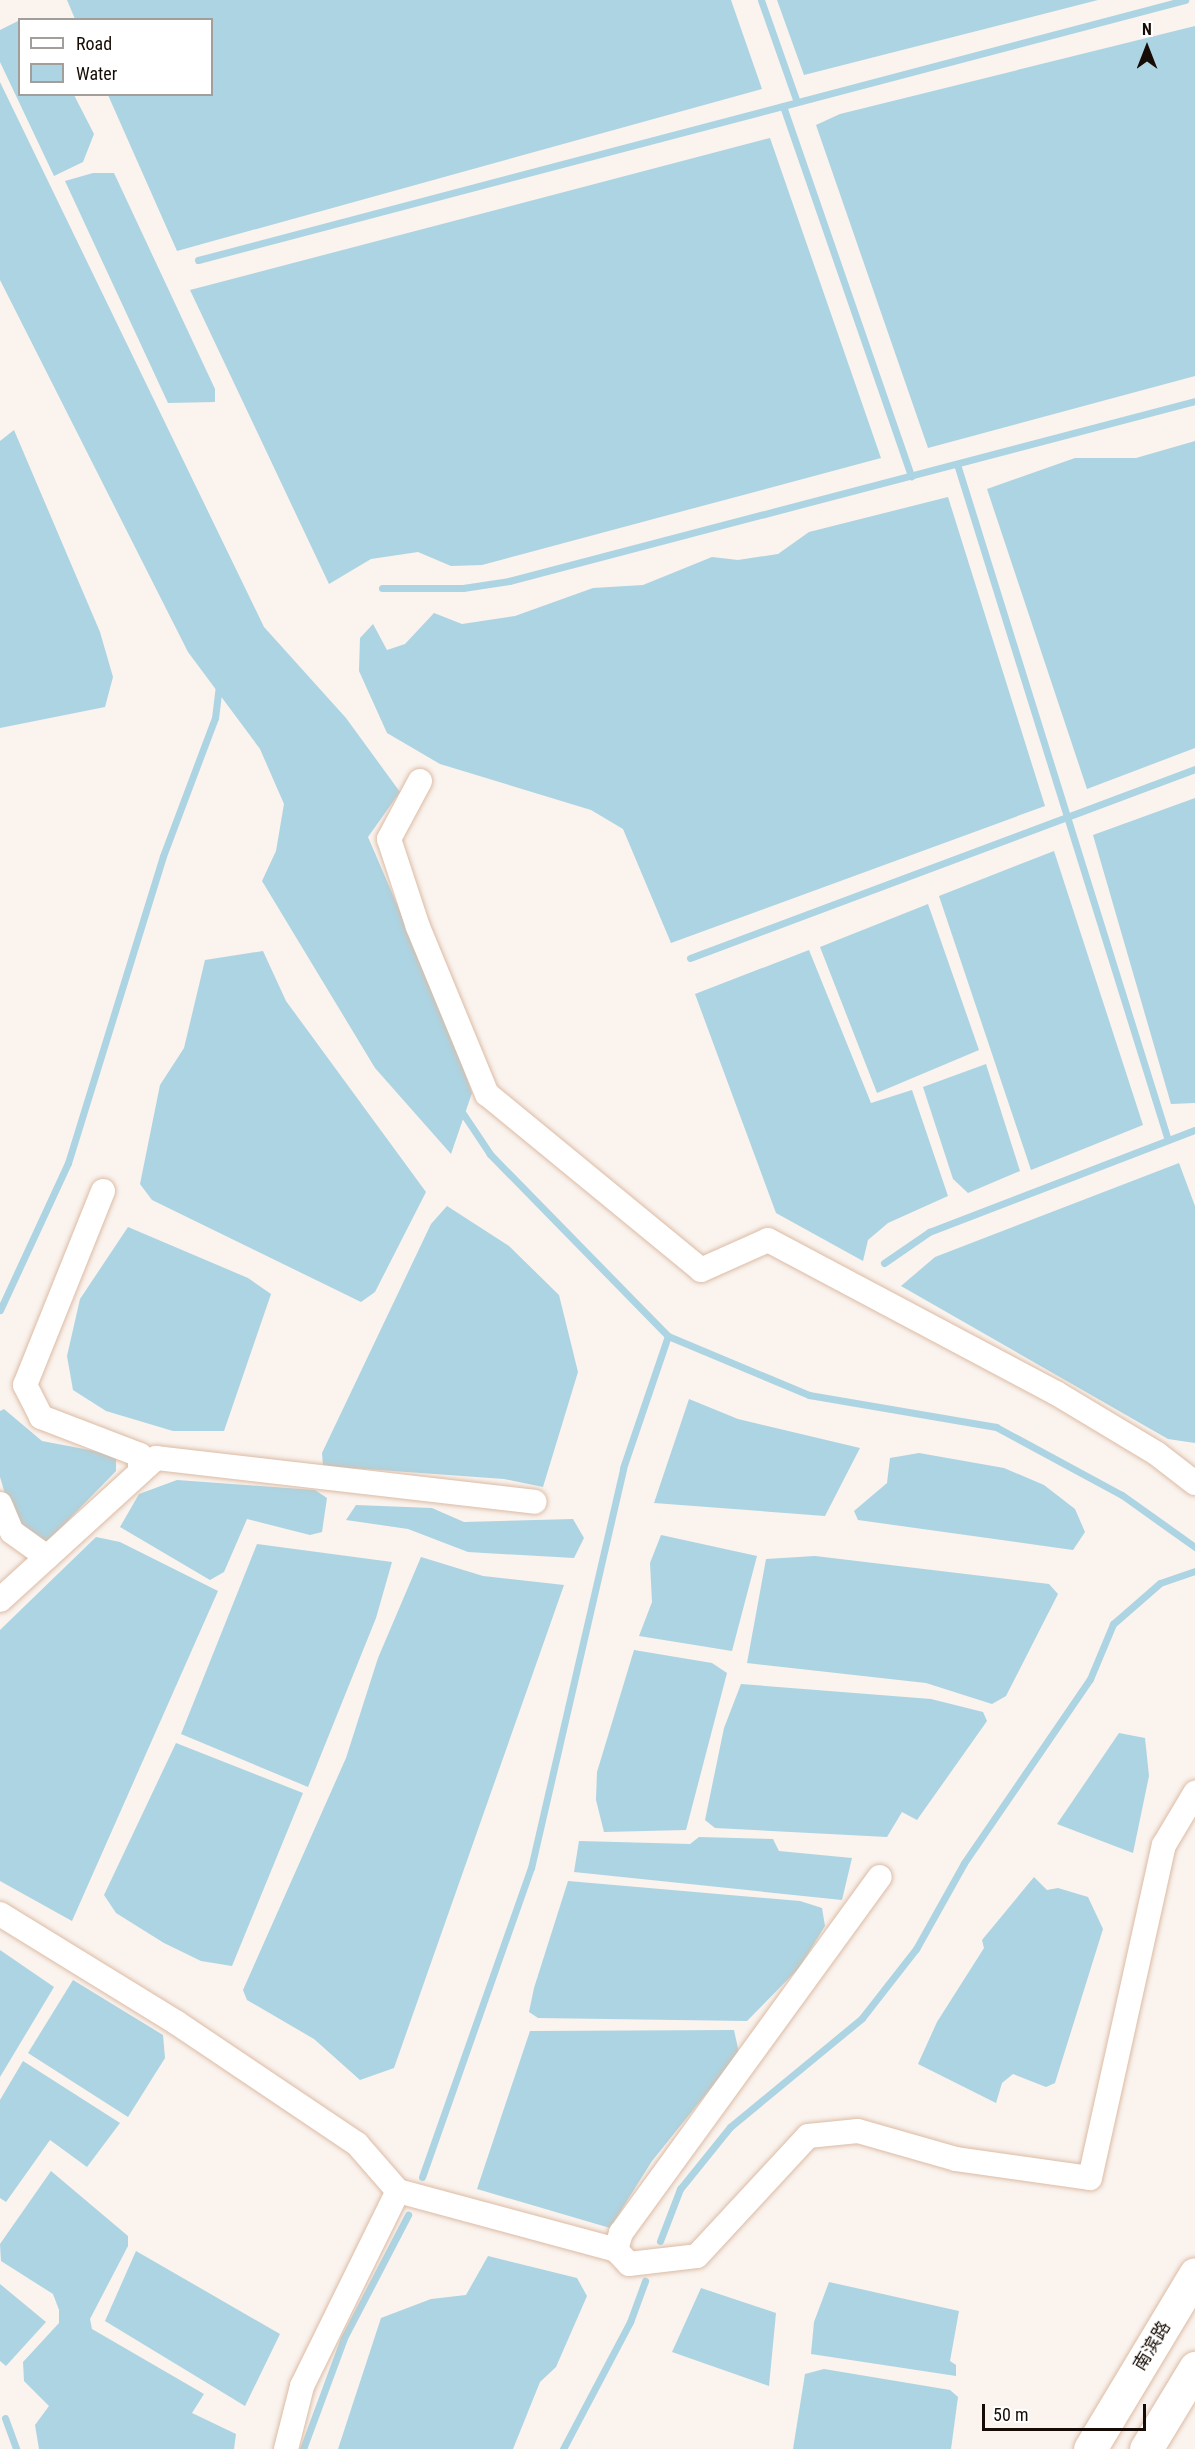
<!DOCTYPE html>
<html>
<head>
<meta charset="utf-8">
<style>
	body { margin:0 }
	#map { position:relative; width:1195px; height:2449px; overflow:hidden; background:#faf3ee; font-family:"Roboto Condensed","Noto Sans SC",sans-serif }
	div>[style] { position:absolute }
	.water>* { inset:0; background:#add4e2 }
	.stream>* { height:7px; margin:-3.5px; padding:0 3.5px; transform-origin:3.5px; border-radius:3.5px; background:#add4e2 }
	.roads { filter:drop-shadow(0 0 2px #dcbba4) drop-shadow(0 0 2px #dcbba4) }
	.minor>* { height:24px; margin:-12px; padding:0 12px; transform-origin:12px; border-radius:12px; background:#fff }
	.primary>* { height:33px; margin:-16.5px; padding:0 16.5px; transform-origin:16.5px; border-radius:16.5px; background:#fff }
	span { translate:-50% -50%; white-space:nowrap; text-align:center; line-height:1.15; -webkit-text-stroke:5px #fff; paint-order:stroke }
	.street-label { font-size:18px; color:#170c05 }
	.legend { position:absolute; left:18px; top:18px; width:195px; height:78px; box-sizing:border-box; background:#fff; border:2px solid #a29e9b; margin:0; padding:8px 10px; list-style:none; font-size:18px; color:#170c05 }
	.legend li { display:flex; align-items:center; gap:12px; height:30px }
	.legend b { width:30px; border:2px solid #a29e9b }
	.north { position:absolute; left:1117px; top:18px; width:60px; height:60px; -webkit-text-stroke:4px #fff; paint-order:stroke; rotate:0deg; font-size:16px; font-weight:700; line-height:24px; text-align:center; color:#170c05 }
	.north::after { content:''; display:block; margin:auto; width:21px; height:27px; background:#170c05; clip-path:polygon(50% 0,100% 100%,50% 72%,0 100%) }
	.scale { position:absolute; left:982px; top:2404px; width:164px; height:27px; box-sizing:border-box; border:3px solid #170c05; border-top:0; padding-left:8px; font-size:18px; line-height:21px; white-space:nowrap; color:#170c05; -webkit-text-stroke:4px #fff; paint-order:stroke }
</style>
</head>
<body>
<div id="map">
	<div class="water">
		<div style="clip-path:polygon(67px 0,731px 0,762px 89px,177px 251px,108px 95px,212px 94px,212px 20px,75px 19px)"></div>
		<div style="clip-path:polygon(777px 0,1098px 0,804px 75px)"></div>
		<div style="clip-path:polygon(20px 20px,20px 94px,74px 95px,94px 134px,83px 162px,54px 176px,0 62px,0 30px)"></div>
		<div style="clip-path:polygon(1195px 26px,1195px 376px,928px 448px,816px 125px,840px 114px)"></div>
		<div style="clip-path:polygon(0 82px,264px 627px,346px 718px,400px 792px,368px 837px,443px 1011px,472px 1093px,451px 1154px,375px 1068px,262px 881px,276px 851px,284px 804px,260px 749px,188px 652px,0 280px)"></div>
		<div style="clip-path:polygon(770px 138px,881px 458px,482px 565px,451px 566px,418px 552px,371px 559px,329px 584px,190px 290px)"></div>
		<div style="clip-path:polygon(93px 173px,114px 173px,215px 389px,215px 402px,168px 403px,65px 181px)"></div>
		<div style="clip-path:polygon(14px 430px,100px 632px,113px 677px,105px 707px,0 728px,0 441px)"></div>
		<div style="clip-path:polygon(1195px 441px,1195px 748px,1087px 789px,987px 489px,1075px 458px,1136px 458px)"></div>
		<div style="clip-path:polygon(948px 497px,1045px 806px,671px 943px,623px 829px,591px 810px,440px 764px,387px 733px,359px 671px,360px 638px,373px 624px,387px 650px,405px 644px,434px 613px,462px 624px,515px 616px,593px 588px,643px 585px,712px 557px,738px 560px,778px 554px,809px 532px)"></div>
		<div style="clip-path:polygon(1195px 798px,1195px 1103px,1171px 1104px,1093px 835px)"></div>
		<div style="clip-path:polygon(1054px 851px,1143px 1125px,1031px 1170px,939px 896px)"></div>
		<div style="clip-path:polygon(928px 904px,979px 1050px,877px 1093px,820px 947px)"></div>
		<div style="clip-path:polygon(809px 950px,871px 1103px,912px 1090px,948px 1196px,888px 1223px,868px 1240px,863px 1261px,776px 1213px,695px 994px)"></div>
		<div style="clip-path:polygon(263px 951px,286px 1001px,426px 1192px,375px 1292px,361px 1302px,152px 1200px,140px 1184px,160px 1085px,184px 1048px,205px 960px)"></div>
		<div style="clip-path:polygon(986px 1064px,1020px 1171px,968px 1193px,953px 1179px,923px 1087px)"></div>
		<div style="clip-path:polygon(1179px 1163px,1195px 1206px,1195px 1443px,1168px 1439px,901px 1286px,935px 1257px)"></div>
		<div style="clip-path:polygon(447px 1206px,509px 1246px,559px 1295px,578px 1372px,543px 1487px,504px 1479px,323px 1466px,322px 1453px,431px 1224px)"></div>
		<div style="clip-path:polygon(128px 1227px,248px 1278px,271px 1294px,224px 1431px,173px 1431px,106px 1411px,73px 1390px,67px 1356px,80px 1299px)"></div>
		<div style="clip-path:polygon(689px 1399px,738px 1419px,860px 1448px,825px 1516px,654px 1503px)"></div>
		<div style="clip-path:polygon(4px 1409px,42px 1441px,116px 1455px,116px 1471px,46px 1543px,16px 1530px,0 1477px,0 1411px)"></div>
		<div style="clip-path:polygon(919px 1453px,1004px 1468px,1044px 1485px,1075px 1509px,1085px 1532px,1073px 1550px,858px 1520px,854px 1511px,887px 1483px,890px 1458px)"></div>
		<div style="clip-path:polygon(177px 1480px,315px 1490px,327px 1498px,322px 1532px,310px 1535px,247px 1519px,224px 1572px,210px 1580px,120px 1527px,139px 1494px)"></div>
		<div style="clip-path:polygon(356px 1505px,432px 1508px,464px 1522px,573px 1519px,584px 1538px,574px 1558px,468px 1552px,408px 1529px,346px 1520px)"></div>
		<div style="clip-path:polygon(661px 1535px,757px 1556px,732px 1651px,639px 1636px,652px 1602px,650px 1563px)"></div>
		<div style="clip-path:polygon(96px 1537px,120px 1542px,218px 1591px,72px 1921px,0 1881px,0 1630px)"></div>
		<div style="clip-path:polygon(257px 1544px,392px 1562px,376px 1618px,308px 1787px,181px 1734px)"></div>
		<div style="clip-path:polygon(815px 1556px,1049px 1584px,1058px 1594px,1006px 1696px,992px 1704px,926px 1683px,747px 1663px,766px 1559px)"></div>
		<div style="clip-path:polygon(421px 1557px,483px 1576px,564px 1585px,394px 2068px,360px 2080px,314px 2039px,247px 2000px,243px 1990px,346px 1758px,378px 1658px)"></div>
		<div style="clip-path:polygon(634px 1650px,712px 1663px,727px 1673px,686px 1830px,604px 1832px,596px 1800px,597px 1772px)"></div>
		<div style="clip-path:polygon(741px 1684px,931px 1699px,983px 1712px,987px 1721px,917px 1820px,902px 1812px,887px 1837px,715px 1828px,705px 1820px,724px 1728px)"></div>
		<div style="clip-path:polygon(1119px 1733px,1145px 1738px,1149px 1776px,1133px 1853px,1057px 1824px)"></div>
		<div style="clip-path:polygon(176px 1743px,303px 1793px,232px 1966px,201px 1961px,164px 1943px,116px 1913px,104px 1895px)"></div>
		<div style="clip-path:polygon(699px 1837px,773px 1839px,779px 1851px,852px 1858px,842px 1900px,574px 1872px,579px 1841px,690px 1844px)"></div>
		<div style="clip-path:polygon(1034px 1877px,1047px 1890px,1058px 1888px,1088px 1897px,1103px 1929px,1055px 2083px,1046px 2087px,1013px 2074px,1002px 2083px,996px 2103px,918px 2064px,937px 2022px,984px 1948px,982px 1940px)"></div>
		<div style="clip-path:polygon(568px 1881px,800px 1901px,822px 1908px,825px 1926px,799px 1968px,747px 2021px,538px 2018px,529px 2012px,534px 1988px)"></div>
		<div style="clip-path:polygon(0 1950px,54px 1987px,0 2077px)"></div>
		<div style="clip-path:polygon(73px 1980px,163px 2035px,165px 2058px,128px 2117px,28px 2053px)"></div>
		<div style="clip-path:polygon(734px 2030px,739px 2053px,652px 2161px,610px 2228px,477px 2189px,530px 2031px)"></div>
		<div style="clip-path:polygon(23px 2061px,120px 2123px,87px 2167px,50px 2140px,6px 2202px,0 2198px,0 2100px)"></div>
		<div style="clip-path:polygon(51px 2171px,128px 2236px,128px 2246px,90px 2319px,92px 2329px,204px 2394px,192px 2413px,236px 2434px,234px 2449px,39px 2449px,35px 2425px,49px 2406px,24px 2381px,23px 2362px,59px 2323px,59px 2310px,53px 2294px,1px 2261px,0 2244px)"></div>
		<div style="clip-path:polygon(136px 2251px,280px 2334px,245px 2406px,105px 2321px)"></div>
		<div style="clip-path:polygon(488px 2256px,577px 2278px,587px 2296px,556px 2367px,540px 2382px,513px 2449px,338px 2449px,381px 2318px,431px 2299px,466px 2295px)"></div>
		<div style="clip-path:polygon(829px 2282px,959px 2311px,950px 2361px,956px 2365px,956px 2376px,811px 2354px,814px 2322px)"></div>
		<div style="clip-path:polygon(0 2284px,46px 2322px,6px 2366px,0 2361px)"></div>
		<div style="clip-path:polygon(701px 2288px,776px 2313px,769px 2386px,672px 2352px)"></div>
		<div style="clip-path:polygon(824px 2369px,950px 2390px,958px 2397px,951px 2449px,793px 2449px,805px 2374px)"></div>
	</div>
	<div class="stream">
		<div style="left:761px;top:0;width:108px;rotate:70.6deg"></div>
		<div style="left:783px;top:106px;width:392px;rotate:70.9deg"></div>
		<div style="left:198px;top:260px;width:1021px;rotate:-14.76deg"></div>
		<div style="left:957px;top:464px;width:708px;rotate:72.67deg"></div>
		<div style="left:382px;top:588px;width:81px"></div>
		<div style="left:463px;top:588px;width:47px;rotate:-8.7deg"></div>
		<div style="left:509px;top:581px;width:709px;rotate:-14.7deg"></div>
		<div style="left:690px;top:958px;width:539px;rotate:-20.52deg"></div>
		<div style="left:884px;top:1263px;width:55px;rotate:-34.6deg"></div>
		<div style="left:929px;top:1232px;width:285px;rotate:-21deg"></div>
		<div style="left:0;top:1310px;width:162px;rotate:-65.2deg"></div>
		<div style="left:68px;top:1163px;width:321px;rotate:-72.8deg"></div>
		<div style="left:163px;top:856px;width:147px;rotate:-69.4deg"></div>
		<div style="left:215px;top:718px;width:35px;rotate:-83deg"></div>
		<div style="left:668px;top:1336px;width:153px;rotate:22.7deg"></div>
		<div style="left:809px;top:1395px;width:190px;rotate:9.7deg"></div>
		<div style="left:996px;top:1427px;width:143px;rotate:28.4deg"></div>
		<div style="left:1122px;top:1495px;width:90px;rotate:35.5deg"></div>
		<div style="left:422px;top:2177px;width:328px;rotate:-70.6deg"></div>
		<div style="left:531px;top:1868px;width:410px;rotate:-77deg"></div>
		<div style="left:623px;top:1468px;width:139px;rotate:-71.2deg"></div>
		<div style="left:668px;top:1336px;width:255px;rotate:-134.4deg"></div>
		<div style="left:490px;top:1154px;width:54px;rotate:-123.7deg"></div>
		<div style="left:660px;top:2241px;width:56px;rotate:-69deg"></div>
		<div style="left:680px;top:2189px;width:80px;rotate:-51.1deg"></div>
		<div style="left:730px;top:2127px;width:171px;rotate:-39.5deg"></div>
		<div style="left:862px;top:2018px;width:88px;rotate:-52deg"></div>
		<div style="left:916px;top:1949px;width:98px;rotate:-60.8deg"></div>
		<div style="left:964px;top:1863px;width:223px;rotate:-55.6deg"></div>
		<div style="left:1090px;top:1679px;width:60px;rotate:-67.3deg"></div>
		<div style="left:1113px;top:1624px;width:62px;rotate:-41.1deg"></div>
		<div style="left:1160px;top:1583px;width:37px;rotate:-19deg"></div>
		<div style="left:5px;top:2418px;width:33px;rotate:70deg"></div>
		<div style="left:303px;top:2449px;width:118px;rotate:-69.7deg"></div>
		<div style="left:344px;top:2338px;width:139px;rotate:-62.5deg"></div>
		<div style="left:563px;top:2449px;width:144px;rotate:-62.2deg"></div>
		<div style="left:630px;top:2322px;width:44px;rotate:-69.9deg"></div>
	</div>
	<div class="roads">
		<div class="minor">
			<div style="left:420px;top:781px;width:66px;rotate:118.1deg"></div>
			<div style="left:389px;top:839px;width:93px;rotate:71.8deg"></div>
			<div style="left:418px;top:927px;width:181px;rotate:67.6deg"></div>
			<div style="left:487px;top:1094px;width:277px;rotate:39.4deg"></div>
			<div style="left:701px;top:1270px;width:73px;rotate:-24.1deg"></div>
			<div style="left:768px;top:1240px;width:326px;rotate:28deg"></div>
			<div style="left:1056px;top:1393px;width:117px;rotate:31deg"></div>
			<div style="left:1156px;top:1453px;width:49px;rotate:37.6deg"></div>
			<div style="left:103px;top:1191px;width:209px;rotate:111.9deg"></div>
			<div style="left:25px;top:1385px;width:36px;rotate:63deg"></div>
			<div style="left:41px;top:1417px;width:106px;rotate:21deg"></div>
			<div style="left:140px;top:1455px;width:17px;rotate:90deg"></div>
			<div style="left:0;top:1504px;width:30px;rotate:67deg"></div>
			<div style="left:12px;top:1532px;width:43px;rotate:35.5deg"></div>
			<div style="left:0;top:1600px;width:211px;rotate:-42.3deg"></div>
			<div style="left:156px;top:1458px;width:381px;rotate:6.6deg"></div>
			<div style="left:0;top:1914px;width:208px;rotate:31.6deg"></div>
			<div style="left:177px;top:2023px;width:217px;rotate:33.9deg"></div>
			<div style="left:357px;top:2144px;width:62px;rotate:48.9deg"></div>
			<div style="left:398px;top:2191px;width:226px;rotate:15.1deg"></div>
			<div style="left:616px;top:2250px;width:19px;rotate:47deg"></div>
			<div style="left:629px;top:2264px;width:68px;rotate:-6.7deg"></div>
			<div style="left:697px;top:2256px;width:163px;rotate:-47.2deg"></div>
			<div style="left:808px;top:2136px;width:50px;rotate:-5.7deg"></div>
			<div style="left:858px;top:2131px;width:102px;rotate:15.9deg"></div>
			<div style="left:956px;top:2159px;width:135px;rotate:8.1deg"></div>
			<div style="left:1090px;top:2178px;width:341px;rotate:-77.5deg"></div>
			<div style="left:1164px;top:1845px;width:61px;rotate:-59.2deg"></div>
			<div style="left:616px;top:2250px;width:18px;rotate:-74deg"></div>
			<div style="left:621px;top:2233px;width:440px;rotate:-54deg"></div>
			<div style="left:286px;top:2449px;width:65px;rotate:-75.7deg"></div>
			<div style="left:302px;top:2386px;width:217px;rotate:-63.8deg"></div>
		</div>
		<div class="primary">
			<div style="left:1090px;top:2449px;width:204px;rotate:-59deg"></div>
			<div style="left:1146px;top:2449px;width:95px;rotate:-58.8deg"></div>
		</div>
	</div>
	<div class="street-label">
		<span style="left:1152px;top:2346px;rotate:-59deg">南滨路</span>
	</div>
	<ul class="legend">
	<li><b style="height:8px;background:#fff"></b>Road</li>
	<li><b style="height:16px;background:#add4e2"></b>Water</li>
	</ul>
	<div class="north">N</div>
	<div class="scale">50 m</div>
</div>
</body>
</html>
